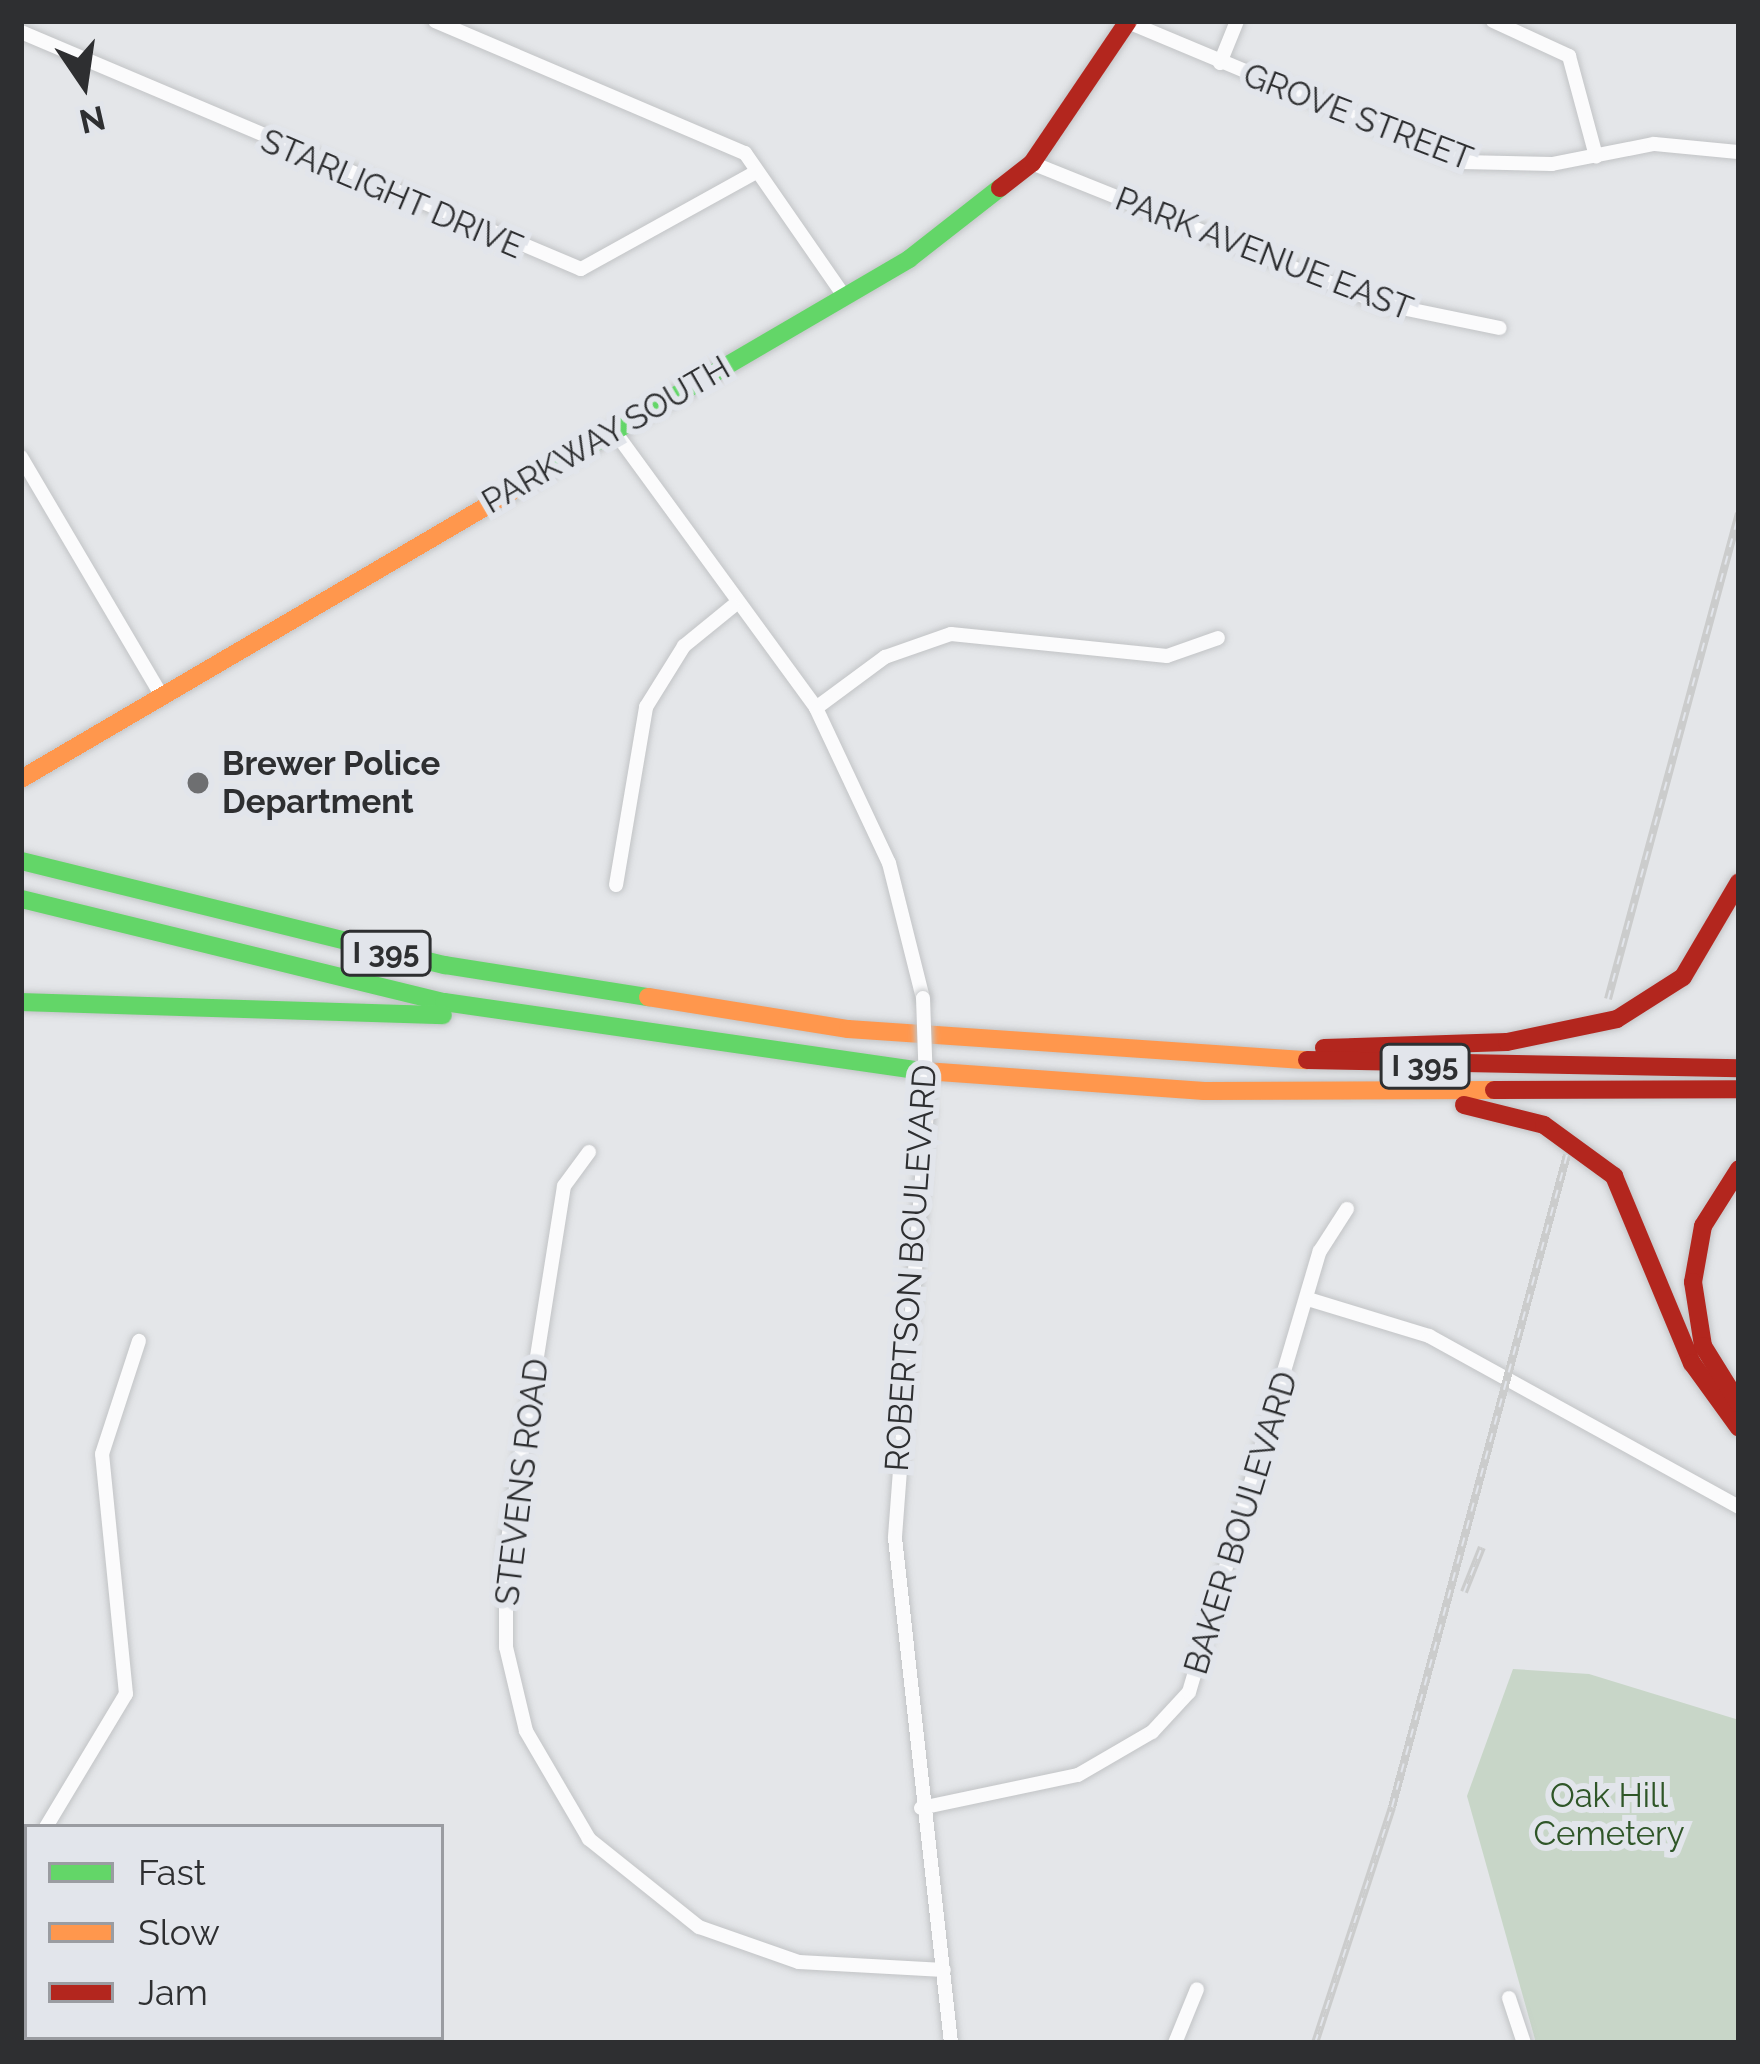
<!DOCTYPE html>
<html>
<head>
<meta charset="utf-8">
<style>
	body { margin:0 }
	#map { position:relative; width:1760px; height:2064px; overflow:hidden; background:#e4e6e9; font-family:Raleway,sans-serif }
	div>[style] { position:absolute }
	.green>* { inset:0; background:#c8d6c8 }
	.roads { filter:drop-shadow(0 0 3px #c2c4c6) drop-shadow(0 0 3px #c2c4c6) }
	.street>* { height:14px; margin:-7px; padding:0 7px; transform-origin:7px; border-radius:7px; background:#fbfbfc }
	.fast>* { height:18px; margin:-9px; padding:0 9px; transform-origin:9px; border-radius:9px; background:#63d668 }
	.slow>* { height:18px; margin:-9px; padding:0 9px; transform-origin:9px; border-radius:9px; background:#ff974d }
	.jam>* { height:18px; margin:-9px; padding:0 9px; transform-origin:9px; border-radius:9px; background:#b3261e }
	.rail>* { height:8px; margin-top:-4px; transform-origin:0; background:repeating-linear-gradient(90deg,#e2e5eb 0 9px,#cbcccc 0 18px); box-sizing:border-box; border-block:3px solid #cbcccc }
	.bridges { filter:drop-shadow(0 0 3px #c2c4c6) drop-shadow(0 0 3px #c2c4c6) }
	.street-bridge>* { height:14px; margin:-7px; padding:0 7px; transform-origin:7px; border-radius:7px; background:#fbfbfc }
	.dots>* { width:33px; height:33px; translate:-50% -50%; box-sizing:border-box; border:6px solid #e2e5eb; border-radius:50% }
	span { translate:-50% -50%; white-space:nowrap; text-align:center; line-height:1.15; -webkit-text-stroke:12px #e2e5eb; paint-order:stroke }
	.shield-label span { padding:3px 9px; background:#e2e5eb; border:3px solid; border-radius:9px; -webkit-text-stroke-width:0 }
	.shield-label { font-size:30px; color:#2e2f31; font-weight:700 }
	.street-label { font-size:33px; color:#2e2f31 }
	.poi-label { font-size:33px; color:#2e2f31; font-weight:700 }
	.left { translate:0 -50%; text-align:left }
	.park-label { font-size:33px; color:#2f5628 }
	.frame { position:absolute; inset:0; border:24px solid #2e2f31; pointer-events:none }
	.legend { position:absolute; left:24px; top:1824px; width:420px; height:216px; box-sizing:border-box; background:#e2e5eb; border:3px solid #9a9ca1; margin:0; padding:15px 21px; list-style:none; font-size:36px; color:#2e2f31 }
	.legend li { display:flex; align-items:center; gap:24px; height:60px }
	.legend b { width:60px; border:3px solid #9a9ca1 }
	.north { position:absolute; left:24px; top:24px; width:120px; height:120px; -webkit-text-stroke:9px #e2e5eb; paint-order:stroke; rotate:167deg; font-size:33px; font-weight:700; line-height:48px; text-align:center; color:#2e2f31 }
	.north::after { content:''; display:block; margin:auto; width:42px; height:54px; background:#2e2f31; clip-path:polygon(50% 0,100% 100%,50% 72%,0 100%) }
</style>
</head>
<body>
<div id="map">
	<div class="green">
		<div style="clip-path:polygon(1513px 1669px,1589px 1674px,1739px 1720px,1739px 2043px,1536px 2043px,1467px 1796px)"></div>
	</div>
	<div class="roads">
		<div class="street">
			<div style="left:435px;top:21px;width:337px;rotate:23.1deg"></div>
			<div style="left:745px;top:153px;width:174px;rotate:55.3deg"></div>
			<div style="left:1493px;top:21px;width:84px;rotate:24.7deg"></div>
			<div style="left:1569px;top:56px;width:104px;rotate:74.9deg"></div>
			<div style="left:1128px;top:22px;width:362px;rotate:22.7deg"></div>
			<div style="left:1462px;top:162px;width:90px;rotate:1.3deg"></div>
			<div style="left:1552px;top:164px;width:104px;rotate:-11.1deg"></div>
			<div style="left:1654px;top:144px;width:85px;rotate:5.4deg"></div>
			<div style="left:21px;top:32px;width:608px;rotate:22.94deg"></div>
			<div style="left:581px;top:269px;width:200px;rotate:-29deg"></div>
			<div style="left:1220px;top:63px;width:45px;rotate:-68deg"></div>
			<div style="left:1032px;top:163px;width:378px;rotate:21.9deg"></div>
			<div style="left:1383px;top:304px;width:119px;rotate:11.6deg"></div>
			<div style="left:615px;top:432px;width:341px;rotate:53.9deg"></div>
			<div style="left:816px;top:708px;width:171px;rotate:64.8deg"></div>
			<div style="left:889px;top:863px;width:139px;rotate:75.9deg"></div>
			<div style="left:21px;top:457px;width:277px;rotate:59.5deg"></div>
			<div style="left:816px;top:708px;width:86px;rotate:-36.5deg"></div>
			<div style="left:885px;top:657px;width:70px;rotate:-19.2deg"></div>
			<div style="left:951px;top:634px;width:217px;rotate:5.8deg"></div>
			<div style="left:1167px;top:656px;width:54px;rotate:-19.4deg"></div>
			<div style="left:616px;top:885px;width:181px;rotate:-80.4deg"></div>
			<div style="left:646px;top:707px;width:72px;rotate:-58.1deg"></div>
			<div style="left:684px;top:646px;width:63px;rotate:-39.2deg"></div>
			<div style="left:927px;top:1111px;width:428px;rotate:94.3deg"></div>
			<div style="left:895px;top:1538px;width:508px;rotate:83.67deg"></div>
			<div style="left:589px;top:1152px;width:42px;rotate:126.3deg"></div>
			<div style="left:564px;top:1186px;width:371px;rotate:99deg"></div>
			<div style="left:506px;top:1552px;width:95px;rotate:90deg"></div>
			<div style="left:506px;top:1647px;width:86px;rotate:76.6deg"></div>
			<div style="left:526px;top:1731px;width:125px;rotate:59.7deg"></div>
			<div style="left:589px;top:1839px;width:141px;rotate:38.7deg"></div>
			<div style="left:699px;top:1927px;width:106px;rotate:19.3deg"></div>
			<div style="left:799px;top:1962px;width:145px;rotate:3.2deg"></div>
			<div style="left:1308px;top:1299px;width:127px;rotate:17deg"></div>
			<div style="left:1429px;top:1336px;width:354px;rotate:28.9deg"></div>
			<div style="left:921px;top:1808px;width:160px;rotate:-11.9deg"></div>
			<div style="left:1078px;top:1775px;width:86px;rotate:-30.2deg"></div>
			<div style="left:1152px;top:1732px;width:54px;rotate:-47.2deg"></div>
			<div style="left:1189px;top:1692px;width:460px;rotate:-73.5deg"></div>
			<div style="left:1320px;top:1251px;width:50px;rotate:-57.3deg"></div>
			<div style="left:46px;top:1827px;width:155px;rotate:-59deg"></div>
			<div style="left:126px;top:1694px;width:241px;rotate:-95.7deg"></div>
			<div style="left:102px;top:1454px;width:119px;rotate:-71.9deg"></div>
			<div style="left:21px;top:1861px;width:10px;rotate:-53deg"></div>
			<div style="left:1509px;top:1998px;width:47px;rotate:71.6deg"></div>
			<div style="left:1175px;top:2043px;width:58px;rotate:-67.8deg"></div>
		</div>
		<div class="fast">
			<div style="left:538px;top:476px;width:430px;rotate:-30.3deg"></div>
			<div style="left:909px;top:259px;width:115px;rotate:-38deg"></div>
			<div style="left:21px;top:861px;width:437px;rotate:13.8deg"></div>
			<div style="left:445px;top:965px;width:206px;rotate:9deg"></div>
			<div style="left:21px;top:899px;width:435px;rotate:13.7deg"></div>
			<div style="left:444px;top:1002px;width:486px;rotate:8.2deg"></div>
			<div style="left:21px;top:1002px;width:422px;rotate:1.8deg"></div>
		</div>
		<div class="slow">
			<div style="left:21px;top:779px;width:599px;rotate:-30.37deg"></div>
			<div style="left:648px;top:997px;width:203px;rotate:9.1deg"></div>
			<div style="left:848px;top:1029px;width:460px;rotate:3.9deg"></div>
			<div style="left:925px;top:1071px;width:280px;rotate:4.1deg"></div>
			<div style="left:1204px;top:1091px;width:290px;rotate:-0.2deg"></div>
		</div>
		<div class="jam">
			<div style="left:1000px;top:188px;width:41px;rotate:-38deg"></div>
			<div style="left:1032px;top:163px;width:171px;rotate:-55.9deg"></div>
			<div style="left:1324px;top:1048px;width:183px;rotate:-1.9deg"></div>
			<div style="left:1507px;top:1042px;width:112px;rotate:-11.8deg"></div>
			<div style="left:1617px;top:1019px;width:78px;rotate:-32.5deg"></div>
			<div style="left:1683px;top:977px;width:110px;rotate:-59.5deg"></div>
			<div style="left:1307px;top:1060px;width:432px;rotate:1.1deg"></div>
			<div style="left:1494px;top:1090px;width:245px;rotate:-0.2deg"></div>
			<div style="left:1464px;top:1105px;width:82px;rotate:14deg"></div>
			<div style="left:1544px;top:1125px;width:87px;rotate:36.1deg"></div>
			<div style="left:1614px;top:1176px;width:203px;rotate:67.4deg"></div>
			<div style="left:1692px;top:1363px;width:80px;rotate:54.1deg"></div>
			<div style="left:1739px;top:1169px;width:67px;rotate:122.3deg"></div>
			<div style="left:1703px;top:1226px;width:57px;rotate:100.1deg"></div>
			<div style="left:1693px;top:1282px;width:65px;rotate:81.1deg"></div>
			<div style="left:1703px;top:1346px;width:68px;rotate:58.2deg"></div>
		</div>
	</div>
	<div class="rail">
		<div style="left:1608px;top:999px;width:503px;rotate:-74.91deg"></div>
		<div style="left:1464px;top:1592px;width:48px;rotate:-68.2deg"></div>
		<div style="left:1315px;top:2043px;width:248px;rotate:-71.9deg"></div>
		<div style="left:1392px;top:1807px;width:675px;rotate:-74.98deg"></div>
	</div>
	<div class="bridges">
		<div class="street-bridge">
			<div style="left:923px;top:998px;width:113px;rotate:88deg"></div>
		</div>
	</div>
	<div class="dots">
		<div style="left:198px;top:783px;background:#6e6f71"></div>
	</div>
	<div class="shield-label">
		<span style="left:386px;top:953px">I 395</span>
		<span style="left:1425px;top:1066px">I 395</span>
	</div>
	<div class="street-label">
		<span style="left:1358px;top:117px;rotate:21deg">GROVE STREET</span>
		<span style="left:392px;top:194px;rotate:23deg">STARLIGHT DRIVE</span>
		<span style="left:1264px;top:254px;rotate:21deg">PARK AVENUE EAST</span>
		<span style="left:606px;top:435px;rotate:-30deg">PARKWAY SOUTH</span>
		<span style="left:911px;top:1268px;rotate:-86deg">ROBERTSON BOULEVARD</span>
		<span style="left:522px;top:1482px;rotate:-83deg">STEVENS ROAD</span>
		<span style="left:1241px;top:1523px;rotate:-73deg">BAKER BOULEVARD</span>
	</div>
	<div class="poi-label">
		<span class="left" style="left:222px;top:783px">Brewer Police<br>Department</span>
	</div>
	<div class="park-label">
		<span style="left:1609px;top:1815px">Oak Hill<br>Cemetery</span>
	</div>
	<div class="frame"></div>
	<ul class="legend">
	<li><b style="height:15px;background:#63d668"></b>Fast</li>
	<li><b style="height:15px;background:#ff974d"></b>Slow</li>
	<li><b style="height:15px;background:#b3261e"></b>Jam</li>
	</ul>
	<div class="north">N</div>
</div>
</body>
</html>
